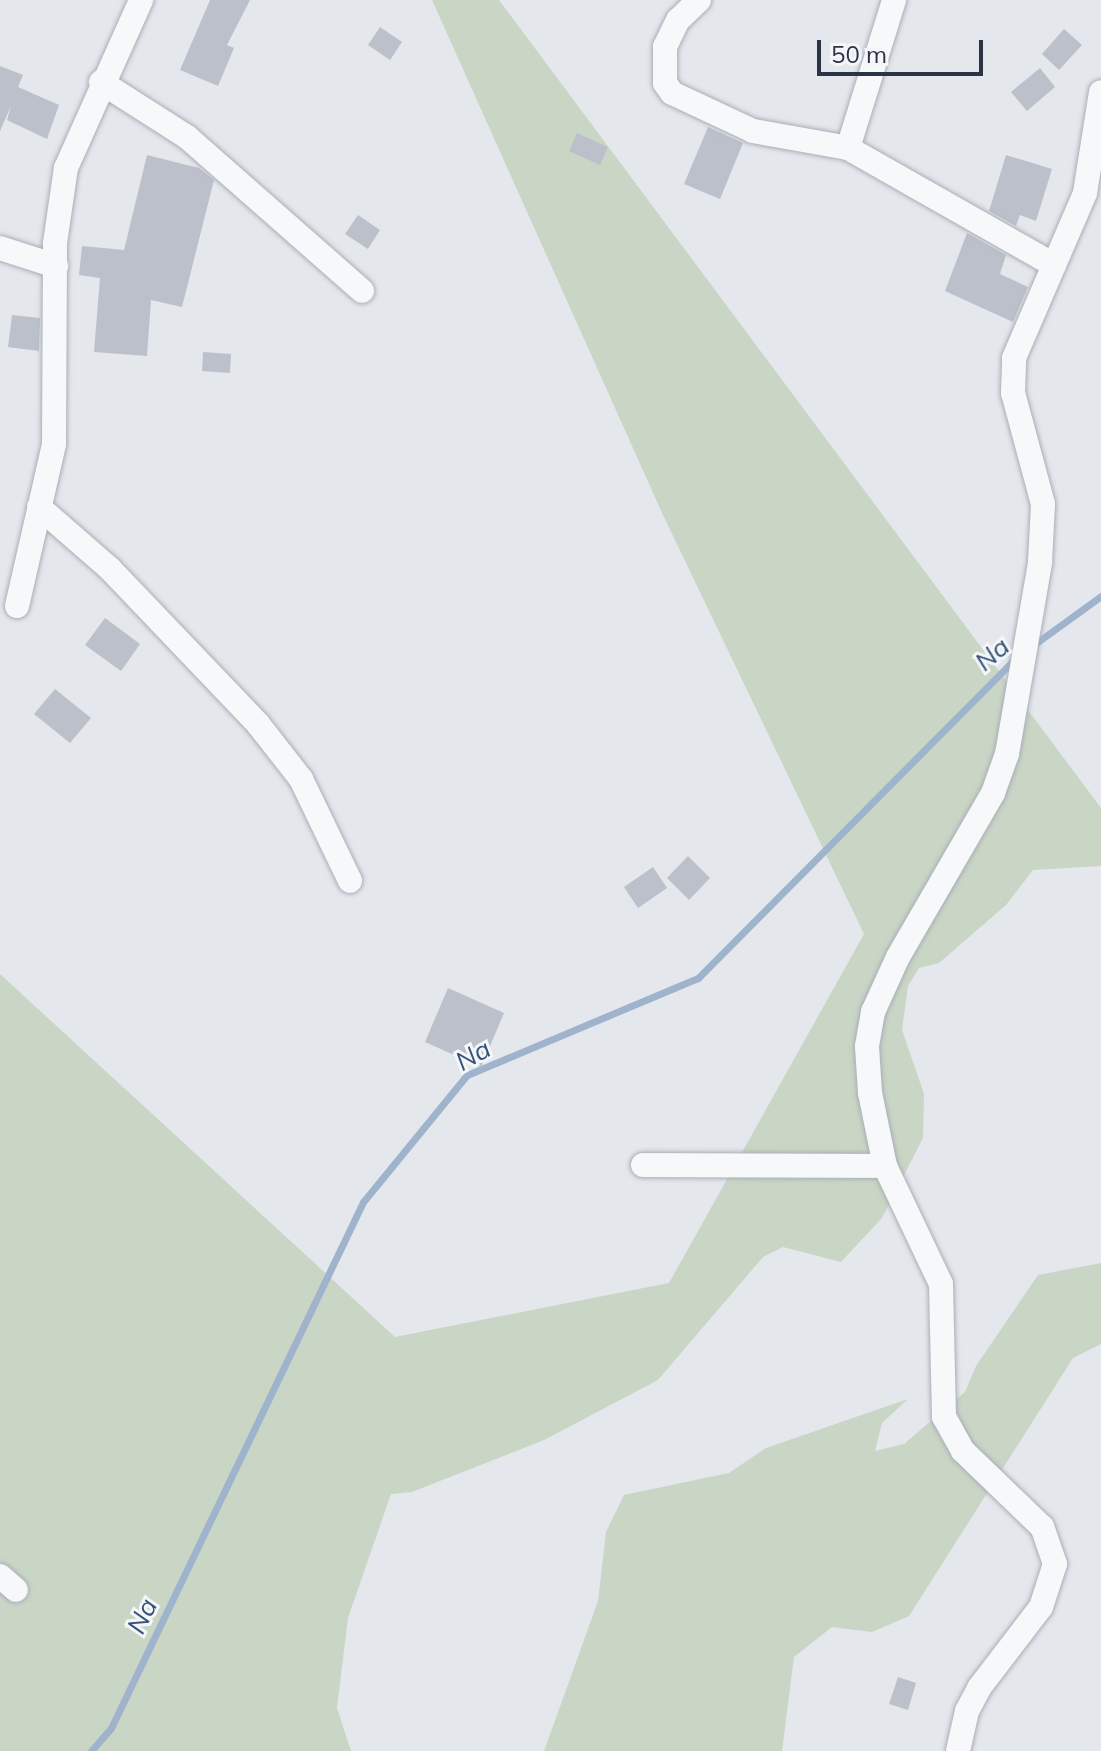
<!DOCTYPE html>
<html>
<head>
<meta charset="utf-8">
<style>
	body { margin:0 }
	#map { position:relative; width:1101px; height:1751px; overflow:hidden; background:#e4e7ec; font-family:Mulish,sans-serif }
	div>[style] { position:absolute }
	.green>* { inset:0; background:#c9d6c5 }
	.stream>* { height:7px; margin:-3.5px; padding:0 3.5px; transform-origin:3.5px; border-radius:3.5px; background:#9fb4cc }
	.building>* { inset:0; background:#bbc0ca }
	.roads { filter:drop-shadow(0 0 2px #a9aeb7) drop-shadow(0 0 2px #a9aeb7) }
	.street>* { height:24px; margin:-12px; padding:0 12px; transform-origin:12px; border-radius:12px; background:#f7f8fa }
	span { translate:-50% -50%; white-space:nowrap; text-align:center; line-height:1.15; -webkit-text-stroke:6px #f4f6f9; paint-order:stroke }
	.water-label { font-size:26px; color:#34527a; font-style:italic }
	.scale { position:absolute; left:817px; top:40px; width:166px; height:36px; box-sizing:border-box; border:4px solid #2b3445; border-top:0; padding-left:10px; font-size:24px; line-height:28px; white-space:nowrap; color:#2b3445; -webkit-text-stroke:6px #f4f6f9; paint-order:stroke }
</style>
</head>
<body>
<div id="map">
	<div class="green">
		<div style="clip-path:polygon(432px 0,499px 0,1101px 808px,1101px 866px,1033px 870px,1006px 905px,939px 963px,919px 968px,908px 986px,902px 1030px,924px 1094px,923px 1138px,882px 1218px,841px 1262px,783px 1247px,763px 1257px,658px 1380px,544px 1440px,412px 1492px,391px 1494px,348px 1618px,337px 1708px,351px 1751px,0 1751px,0 974px,395px 1337px,669px 1283px,864px 934px,663px 515px)"></div>
		<div style="clip-path:polygon(1101px 1263px,1101px 1344px,1073px 1358px,909px 1616px,872px 1632px,832px 1627px,794px 1657px,782px 1751px,544px 1751px,598px 1601px,606px 1532px,624px 1495px,729px 1473px,766px 1448px,908px 1399px,882px 1423px,875px 1451px,904px 1444px,965px 1392px,976px 1366px,1038px 1275px)"></div>
	</div>
	<div class="stream">
		<div style="left:1032px;top:646px;width:85px;rotate:-35.9deg"></div>
		<div style="left:91px;top:1751px;width:30px;rotate:-49deg"></div>
		<div style="left:111px;top:1728px;width:583px;rotate:-64.4deg"></div>
		<div style="left:363px;top:1202px;width:164px;rotate:-50.7deg"></div>
		<div style="left:467px;top:1075px;width:251px;rotate:-22.8deg"></div>
		<div style="left:698px;top:978px;width:454px;rotate:-45.2deg"></div>
	</div>
	<div class="building">
		<div style="clip-path:polygon(210px 0,250px 0,227px 45px,234px 48px,218px 86px,180px 70px)"></div>
		<div style="clip-path:polygon(380px 27px,402px 42px,390px 60px,368px 45px)"></div>
		<div style="clip-path:polygon(1064px 29px,1082px 45px,1059px 70px,1042px 54px)"></div>
		<div style="clip-path:polygon(0 66px,23px 75px,18px 87px,59px 105px,47px 139px,7px 120px,11px 106px,0 131px)"></div>
		<div style="clip-path:polygon(1040px 68px,1055px 87px,1027px 111px,1011px 92px)"></div>
		<div style="clip-path:polygon(708px 127px,743px 143px,720px 199px,684px 184px)"></div>
		<div style="clip-path:polygon(577px 133px,608px 147px,600px 165px,569px 151px)"></div>
		<div style="clip-path:polygon(147px 155px,199px 168px,214px 180px,182px 307px,151px 300px,147px 356px,94px 352px,100px 278px,79px 275px,82px 246px,124px 250px)"></div>
		<div style="clip-path:polygon(1006px 155px,1052px 169px,1036px 221px,1020px 215px,1016px 226px,989px 211px)"></div>
		<div style="clip-path:polygon(358px 215px,380px 230px,368px 249px,345px 234px)"></div>
		<div style="clip-path:polygon(967px 233px,1006px 255px,1000px 274px,1028px 287px,1013px 322px,945px 291px)"></div>
		<div style="clip-path:polygon(12px 315px,40px 318px,39px 351px,8px 347px)"></div>
		<div style="clip-path:polygon(203px 352px,231px 354px,230px 373px,202px 371px)"></div>
		<div style="clip-path:polygon(105px 618px,140px 644px,121px 671px,85px 645px)"></div>
		<div style="clip-path:polygon(55px 689px,91px 718px,70px 743px,34px 714px)"></div>
		<div style="clip-path:polygon(688px 856px,710px 878px,689px 900px,667px 878px)"></div>
		<div style="clip-path:polygon(653px 867px,667px 888px,638px 908px,624px 887px)"></div>
		<div style="clip-path:polygon(448px 988px,504px 1013px,481px 1067px,425px 1042px)"></div>
		<div style="clip-path:polygon(898px 1677px,916px 1683px,908px 1710px,889px 1704px)"></div>
	</div>
	<div class="roads">
		<div class="street">
			<div style="left:699px;top:0;width:29px;rotate:136deg"></div>
			<div style="left:678px;top:20px;width:30px;rotate:116deg"></div>
			<div style="left:665px;top:47px;width:36px;rotate:90deg"></div>
			<div style="left:665px;top:83px;width:12px;rotate:55deg"></div>
			<div style="left:672px;top:93px;width:89px;rotate:25.1deg"></div>
			<div style="left:753px;top:131px;width:97px;rotate:10.1deg"></div>
			<div style="left:848px;top:148px;width:237px;rotate:29.6deg"></div>
			<div style="left:101px;top:82px;width:102px;rotate:32.6deg"></div>
			<div style="left:187px;top:137px;width:233px;rotate:41.3deg"></div>
			<div style="left:848px;top:148px;width:155px;rotate:-72.7deg"></div>
			<div style="left:0;top:248px;width:59px;rotate:17.8deg"></div>
			<div style="left:39px;top:507px;width:94px;rotate:41.1deg"></div>
			<div style="left:110px;top:569px;width:214px;rotate:46.3deg"></div>
			<div style="left:258px;top:724px;width:70px;rotate:52deg"></div>
			<div style="left:301px;top:779px;width:113px;rotate:64.3deg"></div>
			<div style="left:17px;top:606px;width:166px;rotate:-77.1deg"></div>
			<div style="left:54px;top:444px;width:201px;rotate:-89.7deg"></div>
			<div style="left:55px;top:243px;width:76px;rotate:-81.7deg"></div>
			<div style="left:66px;top:168px;width:184px;rotate:-65.9deg"></div>
			<div style="left:643px;top:1165px;width:242px;rotate:0.2deg"></div>
			<div style="left:0;top:1576px;width:21px;rotate:41deg"></div>
			<div style="left:958px;top:1751px;width:41px;rotate:-77.3deg"></div>
			<div style="left:967px;top:1711px;width:26px;rotate:-62deg"></div>
			<div style="left:979px;top:1688px;width:102px;rotate:-52.6deg"></div>
			<div style="left:1041px;top:1607px;width:45px;rotate:-72deg"></div>
			<div style="left:1055px;top:1564px;width:39px;rotate:-109deg"></div>
			<div style="left:1042px;top:1527px;width:110px;rotate:-136.1deg"></div>
			<div style="left:963px;top:1451px;width:39px;rotate:-119deg"></div>
			<div style="left:944px;top:1417px;width:133px;rotate:-91.3deg"></div>
			<div style="left:941px;top:1284px;width:131px;rotate:-115.4deg"></div>
			<div style="left:885px;top:1166px;width:75px;rotate:-101.6deg"></div>
			<div style="left:870px;top:1093px;width:47px;rotate:-93.7deg"></div>
			<div style="left:867px;top:1046px;width:35px;rotate:-80deg"></div>
			<div style="left:873px;top:1012px;width:60px;rotate:-65.6deg"></div>
			<div style="left:898px;top:957px;width:190px;rotate:-59.9deg"></div>
			<div style="left:993px;top:793px;width:41px;rotate:-70.3deg"></div>
			<div style="left:1007px;top:754px;width:195px;rotate:-80.2deg"></div>
			<div style="left:1040px;top:562px;width:58px;rotate:-87deg"></div>
			<div style="left:1043px;top:504px;width:115px;rotate:-105.1deg"></div>
			<div style="left:1013px;top:393px;width:35px;rotate:-88deg"></div>
			<div style="left:1014px;top:358px;width:180px;rotate:-66.7deg"></div>
			<div style="left:1085px;top:193px;width:102px;rotate:-81deg"></div>
		</div>
	</div>
	<div class="water-label">
		<span style="left:992px;top:654px;rotate:-41deg">Na</span>
		<span style="left:473px;top:1055px;rotate:-30deg">Na</span>
		<span style="left:142px;top:1616px;rotate:-64deg">Na</span>
	</div>
	<div class="scale">50 m</div>
</div>
</body>
</html>
